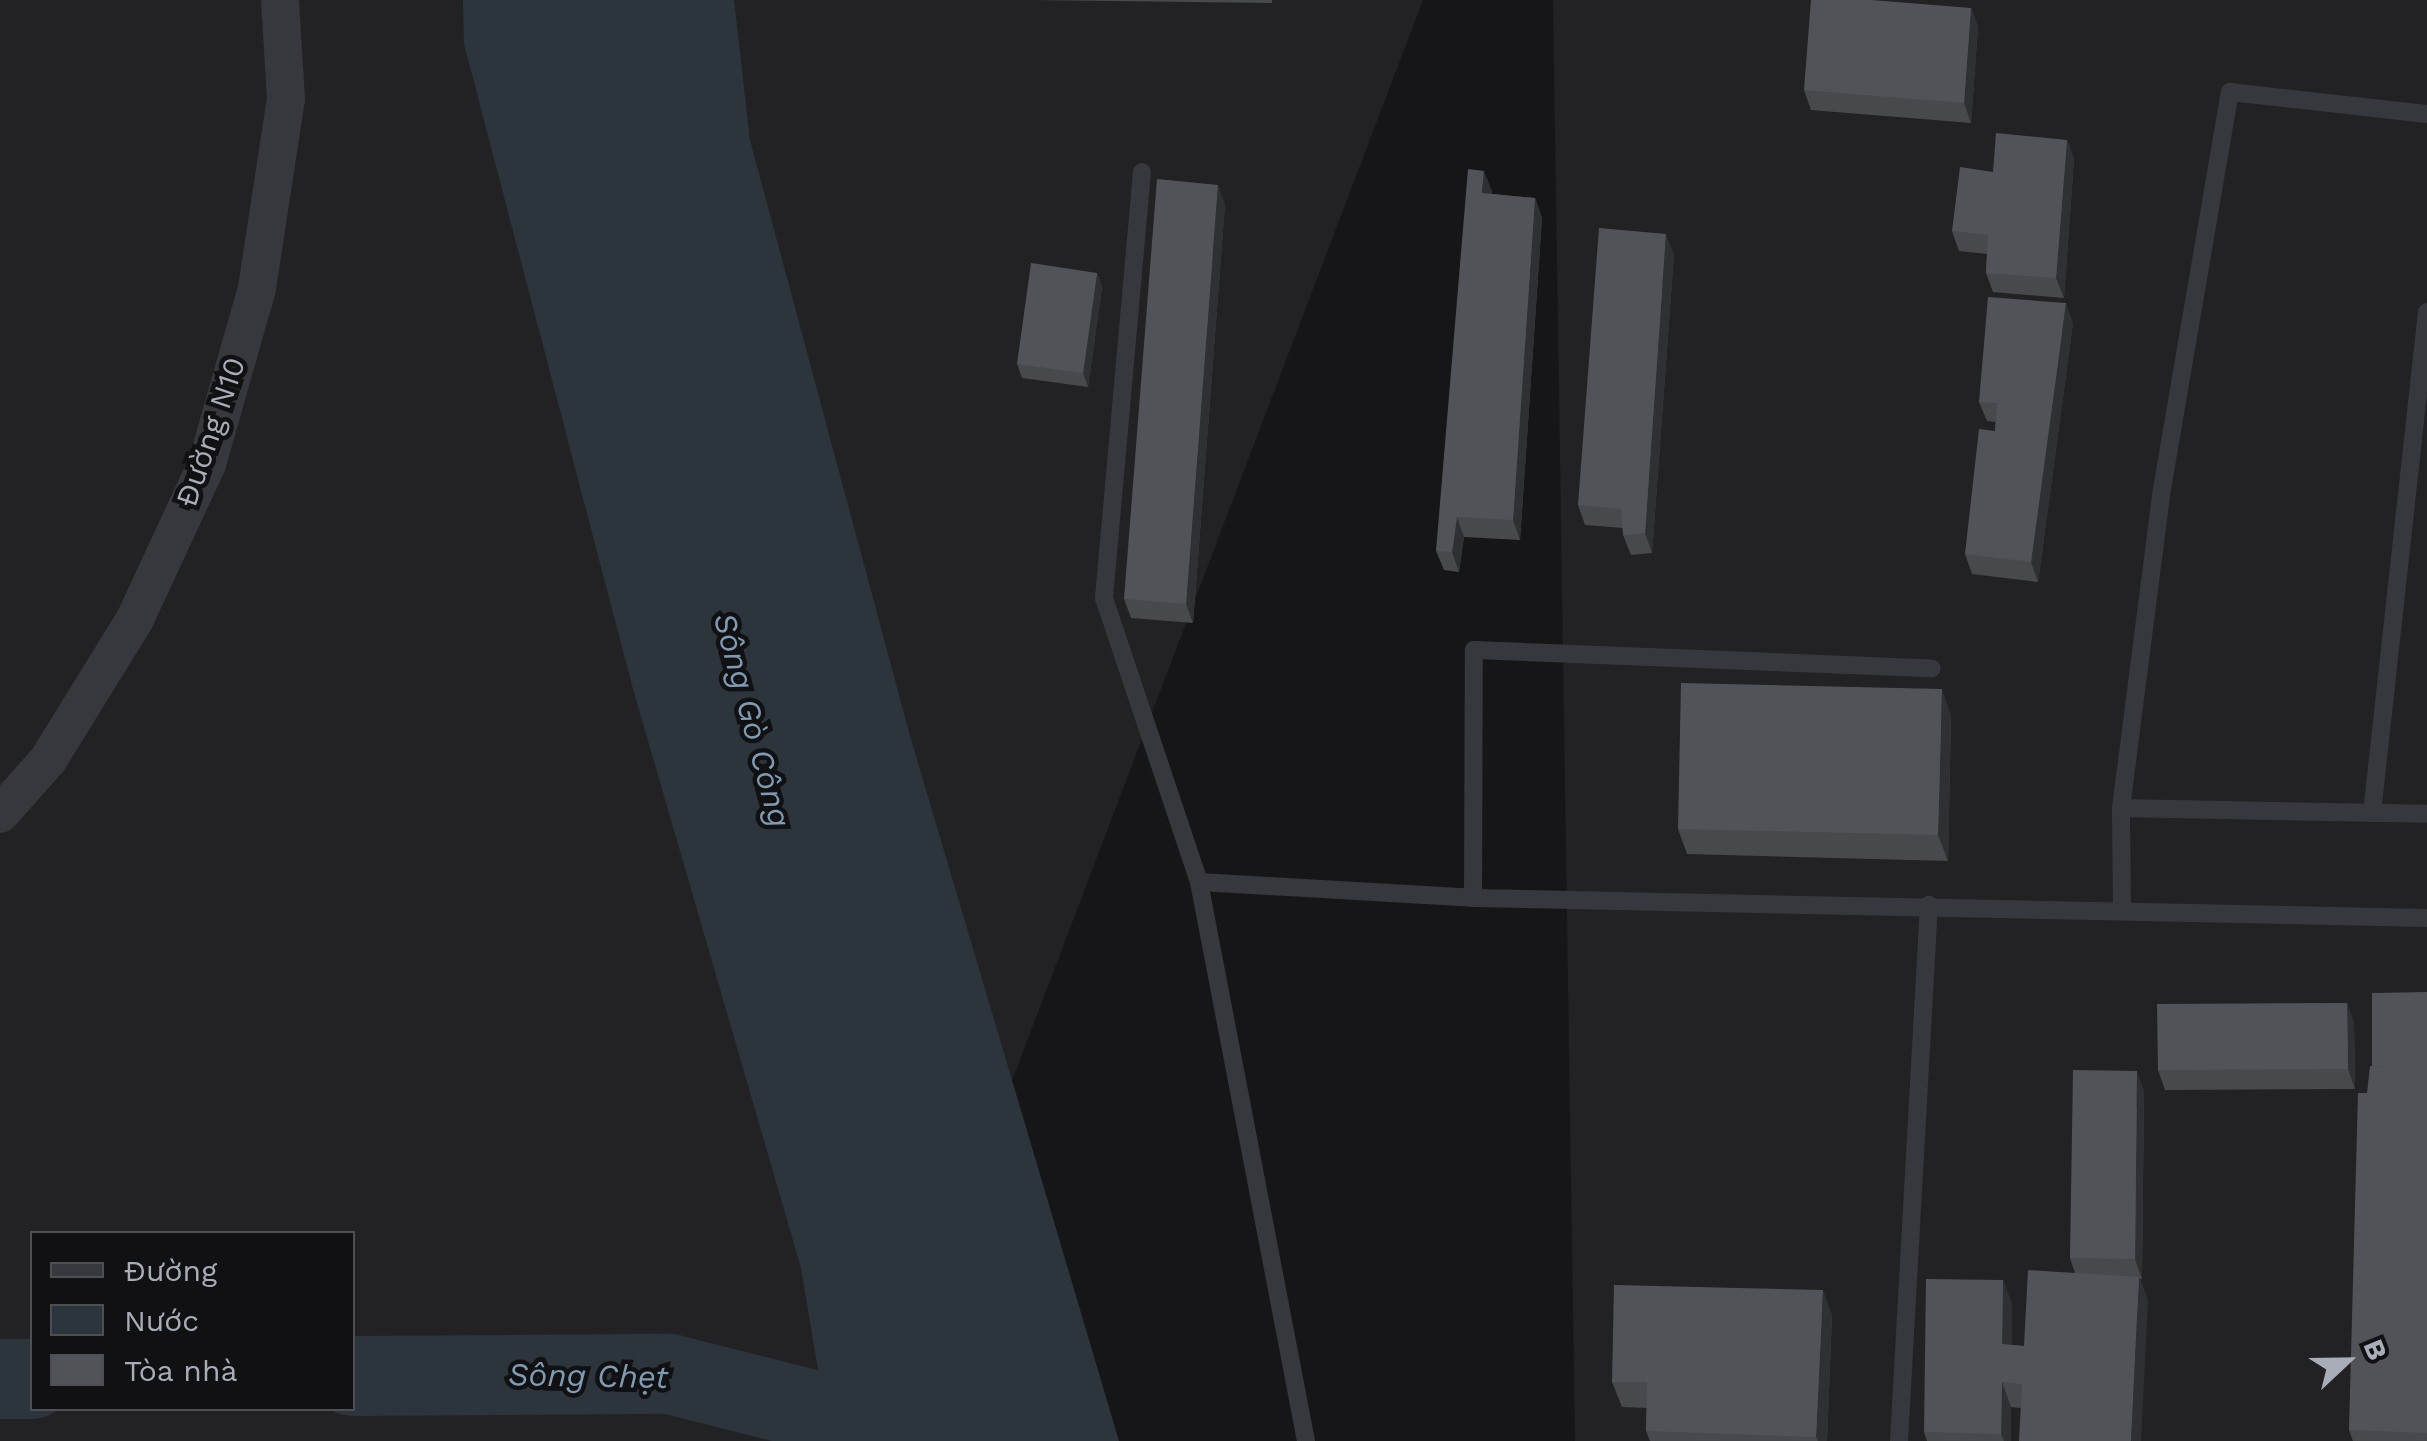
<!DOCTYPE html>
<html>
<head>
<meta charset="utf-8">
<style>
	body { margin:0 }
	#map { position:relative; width:2427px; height:1441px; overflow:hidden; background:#161618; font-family:"Work Sans",sans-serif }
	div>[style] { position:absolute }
	.built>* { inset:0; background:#222225 }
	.water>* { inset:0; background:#2c353c }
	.river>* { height:80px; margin:-40px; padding:0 40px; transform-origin:40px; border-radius:40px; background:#2c353c }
	.lane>* { height:18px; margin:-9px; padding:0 9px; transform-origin:9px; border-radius:9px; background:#37383d }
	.street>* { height:38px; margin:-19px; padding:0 19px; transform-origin:19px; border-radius:19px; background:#37383d }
	.wall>* { inset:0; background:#47494d }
	.shaded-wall>* { inset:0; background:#2f3033 }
	.building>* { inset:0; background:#525359 }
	span { translate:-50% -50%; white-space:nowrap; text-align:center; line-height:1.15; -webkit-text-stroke:9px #111113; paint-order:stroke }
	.street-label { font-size:30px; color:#a8adb8 }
	.water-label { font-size:32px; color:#7f9bb3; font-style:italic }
	.legend { position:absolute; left:30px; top:1231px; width:325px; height:180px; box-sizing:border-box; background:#111113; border:2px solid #4d4f55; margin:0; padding:12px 18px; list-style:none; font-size:30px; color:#a8adb8 }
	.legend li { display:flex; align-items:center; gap:20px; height:50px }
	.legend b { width:50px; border:2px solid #4d4f55 }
	.north { position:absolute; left:2297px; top:1311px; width:100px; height:100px; -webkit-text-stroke:8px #111113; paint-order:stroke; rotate:68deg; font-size:28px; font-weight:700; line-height:40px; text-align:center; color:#a8adb8 }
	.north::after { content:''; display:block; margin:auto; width:35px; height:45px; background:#a8adb8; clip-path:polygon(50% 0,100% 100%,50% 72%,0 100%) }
</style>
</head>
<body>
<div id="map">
	<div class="built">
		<div style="clip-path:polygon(evenodd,0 0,1423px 0,875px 1441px,0 1441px,0 0,32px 1234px,352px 1234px,352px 1408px,32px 1408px,32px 1234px)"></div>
		<div style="clip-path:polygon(1553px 0,2427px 0,2427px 1441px,1575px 1441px)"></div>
	</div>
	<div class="water">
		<div style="clip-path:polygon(463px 0,734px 0,750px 140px,910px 736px,1119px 1441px,830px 1441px,801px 1268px,633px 689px,464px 44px)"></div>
	</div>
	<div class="river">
		<div style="left:352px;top:1376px;width:318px;rotate:-0.4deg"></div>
		<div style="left:670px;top:1374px;width:273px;rotate:14.2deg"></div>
		<div style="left:0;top:1379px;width:32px"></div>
	</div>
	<div class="lane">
		<div style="left:1142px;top:172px;width:428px;rotate:95.1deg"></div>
		<div style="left:1104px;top:598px;width:299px;rotate:71.5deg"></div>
		<div style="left:2121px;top:808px;width:306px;rotate:1.1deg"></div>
		<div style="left:2372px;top:813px;width:504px;rotate:-83.74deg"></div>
		<div style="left:1473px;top:898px;width:248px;rotate:-89.8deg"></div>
		<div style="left:1474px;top:650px;width:458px;rotate:2.3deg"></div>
		<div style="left:2122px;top:910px;width:102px;rotate:-90.6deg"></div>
		<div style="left:2121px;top:808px;width:322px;rotate:-82.7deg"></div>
		<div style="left:2162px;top:489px;width:403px;rotate:-80.3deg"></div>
		<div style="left:2230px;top:92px;width:198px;rotate:6.4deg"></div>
		<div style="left:1306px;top:1441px;width:569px;rotate:-100.84deg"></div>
		<div style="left:1199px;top:882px;width:274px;rotate:3.3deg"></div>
		<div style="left:1473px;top:898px;width:954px;rotate:1.2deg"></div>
		<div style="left:1899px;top:1441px;width:537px;rotate:-86.8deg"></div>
	</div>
	<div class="street">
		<div style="left:0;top:814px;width:72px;rotate:-48.4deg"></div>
		<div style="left:48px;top:760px;width:166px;rotate:-58.3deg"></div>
		<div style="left:135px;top:619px;width:171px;rotate:-65.1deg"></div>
		<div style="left:207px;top:464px;width:183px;rotate:-74.1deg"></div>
		<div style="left:257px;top:288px;width:191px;rotate:-81.3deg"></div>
		<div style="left:286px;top:99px;width:99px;rotate:-93.5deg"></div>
	</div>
	<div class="wall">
		<div style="clip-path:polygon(1029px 0,1272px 0,1272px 3px)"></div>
		<div style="clip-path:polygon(1971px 8px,1978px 27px,1971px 123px,1811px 110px,1804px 90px)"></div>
		<div style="clip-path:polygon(2067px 140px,2074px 159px,2064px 298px,1993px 292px,1986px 273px,1987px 254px,1959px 251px,1952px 231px,1993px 172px)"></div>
		<div style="clip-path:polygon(1492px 191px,1491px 194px,1535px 198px,1542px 218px,1520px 540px,1464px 537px,1459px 572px,1444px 570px,1436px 551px)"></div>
		<div style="clip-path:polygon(1225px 204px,1193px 623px,1131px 618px,1124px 599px)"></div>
		<div style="clip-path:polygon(1674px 254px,1652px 553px,1631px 555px,1623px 535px,1623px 528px,1585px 525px,1578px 505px)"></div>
		<div style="clip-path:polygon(1097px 273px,1102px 287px,1088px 387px,1022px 378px,1017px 364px)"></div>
		<div style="clip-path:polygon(2073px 323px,2038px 582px,1972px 574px,1965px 554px,1995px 431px,1996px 422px,1987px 421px,1979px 402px)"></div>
		<div style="clip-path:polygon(1951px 715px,1948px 861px,1687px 854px,1678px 829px)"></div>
		<div style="clip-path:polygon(2427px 992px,2427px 1441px,2353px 1441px,2349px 1430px,2372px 1066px)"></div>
		<div style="clip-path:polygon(2347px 1003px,2354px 1023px,2355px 1089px,2165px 1090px,2158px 1070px)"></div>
		<div style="clip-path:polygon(2144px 1091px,2142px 1279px,2140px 1279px,2148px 1302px,2020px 1408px,2011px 1407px,2011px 1441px,1927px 1441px,1924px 1432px,2003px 1280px,2012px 1305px,2012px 1345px,2024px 1346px,2075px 1273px,2070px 1258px)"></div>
		<div style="clip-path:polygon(1832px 1315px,1827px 1441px,1650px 1441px,1646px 1431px,1647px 1408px,1622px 1407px,1612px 1382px)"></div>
	</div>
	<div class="shaded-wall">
		<div style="clip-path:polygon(1971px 8px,1978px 27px,1971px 123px,1964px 103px)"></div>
		<div style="clip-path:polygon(2067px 140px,2074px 159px,2064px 298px,2056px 278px)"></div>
		<div style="clip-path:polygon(1484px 171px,1492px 191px,1489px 213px,1482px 193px)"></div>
		<div style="clip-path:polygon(1218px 185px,1225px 204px,1193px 623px,1186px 604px)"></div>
		<div style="clip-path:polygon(1535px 198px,1542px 218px,1520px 540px,1513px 520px)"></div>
		<div style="clip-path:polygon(1666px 234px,1674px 254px,1652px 553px,1645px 533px)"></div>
		<div style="clip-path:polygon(1097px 273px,1102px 287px,1088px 387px,1083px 373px)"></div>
		<div style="clip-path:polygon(2066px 303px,2073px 323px,2038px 582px,2031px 562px)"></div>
		<div style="clip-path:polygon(1457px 517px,1464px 537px,1459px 572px,1452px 552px)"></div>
		<div style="clip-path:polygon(1942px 689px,1951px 715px,1948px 861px,1938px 835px)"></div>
		<div style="clip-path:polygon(2347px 1003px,2354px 1023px,2355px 1089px,2348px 1069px)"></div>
		<div style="clip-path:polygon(2137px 1071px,2144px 1091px,2142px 1279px,2135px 1259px)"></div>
		<div style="clip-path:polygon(2139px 1277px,2148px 1302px,2141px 1441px,2131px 1441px)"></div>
		<div style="clip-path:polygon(2003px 1280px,2012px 1305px,2012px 1369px,2002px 1344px)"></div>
		<div style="clip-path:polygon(1823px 1290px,1832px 1315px,1827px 1441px,1818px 1441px,1816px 1437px)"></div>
		<div style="clip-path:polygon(2002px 1382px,2011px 1407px,2011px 1441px,2004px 1441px,2001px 1434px)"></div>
	</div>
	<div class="building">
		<div style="clip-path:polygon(1811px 0,1871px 0,1971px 8px,1964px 103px,1804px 90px)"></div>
		<div style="clip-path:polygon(1996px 133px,2067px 140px,2056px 278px,1986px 273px,1988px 235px,1952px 231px,1960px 167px,1993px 172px)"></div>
		<div style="clip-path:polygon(1468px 169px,1484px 171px,1482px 193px,1535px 198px,1513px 520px,1457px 517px,1452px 552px,1436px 551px)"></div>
		<div style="clip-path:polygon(1157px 179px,1218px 185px,1186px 604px,1124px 599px)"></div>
		<div style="clip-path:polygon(1599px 228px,1666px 234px,1645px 533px,1623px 535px,1621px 509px,1578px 505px)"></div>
		<div style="clip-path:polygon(1031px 263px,1097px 273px,1083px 373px,1017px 364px)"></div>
		<div style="clip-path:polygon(1988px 297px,2066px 303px,2031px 562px,1965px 554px,1979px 429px,1995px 431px,1997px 403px,1979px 402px)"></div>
		<div style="clip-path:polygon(1681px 683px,1942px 689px,1938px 835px,1678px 829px)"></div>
		<div style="clip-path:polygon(2427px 992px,2427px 1069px,2372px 1066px,2372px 993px)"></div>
		<div style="clip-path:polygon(2347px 1003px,2348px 1069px,2158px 1070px,2157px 1004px)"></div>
		<div style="clip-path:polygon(2370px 1066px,2427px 1069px,2427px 1433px,2349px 1430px,2358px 1093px,2367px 1093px)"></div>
		<div style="clip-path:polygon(2073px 1070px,2137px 1071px,2135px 1259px,2070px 1258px)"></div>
		<div style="clip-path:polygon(2028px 1270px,2139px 1277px,2131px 1441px,2019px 1441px,2022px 1384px,2002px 1382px,2001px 1434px,1924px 1432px,1926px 1279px,2003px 1280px,2002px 1344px,2024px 1346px)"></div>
		<div style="clip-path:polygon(1614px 1285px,1823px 1290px,1816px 1437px,1646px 1431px,1647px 1382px,1612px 1382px)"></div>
	</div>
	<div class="street-label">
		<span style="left:211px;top:432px;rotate:-71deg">Đường N10</span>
	</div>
	<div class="water-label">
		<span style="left:752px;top:720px;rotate:75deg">Sông Gò Công</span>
		<span style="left:588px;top:1376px;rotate:1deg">Sông Chẹt</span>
	</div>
	<ul class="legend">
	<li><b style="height:12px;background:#37383d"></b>Đường</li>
	<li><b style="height:28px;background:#2c353c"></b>Nước</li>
	<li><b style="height:28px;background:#525359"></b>Tòa nhà</li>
	</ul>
	<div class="north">B</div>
</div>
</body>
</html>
